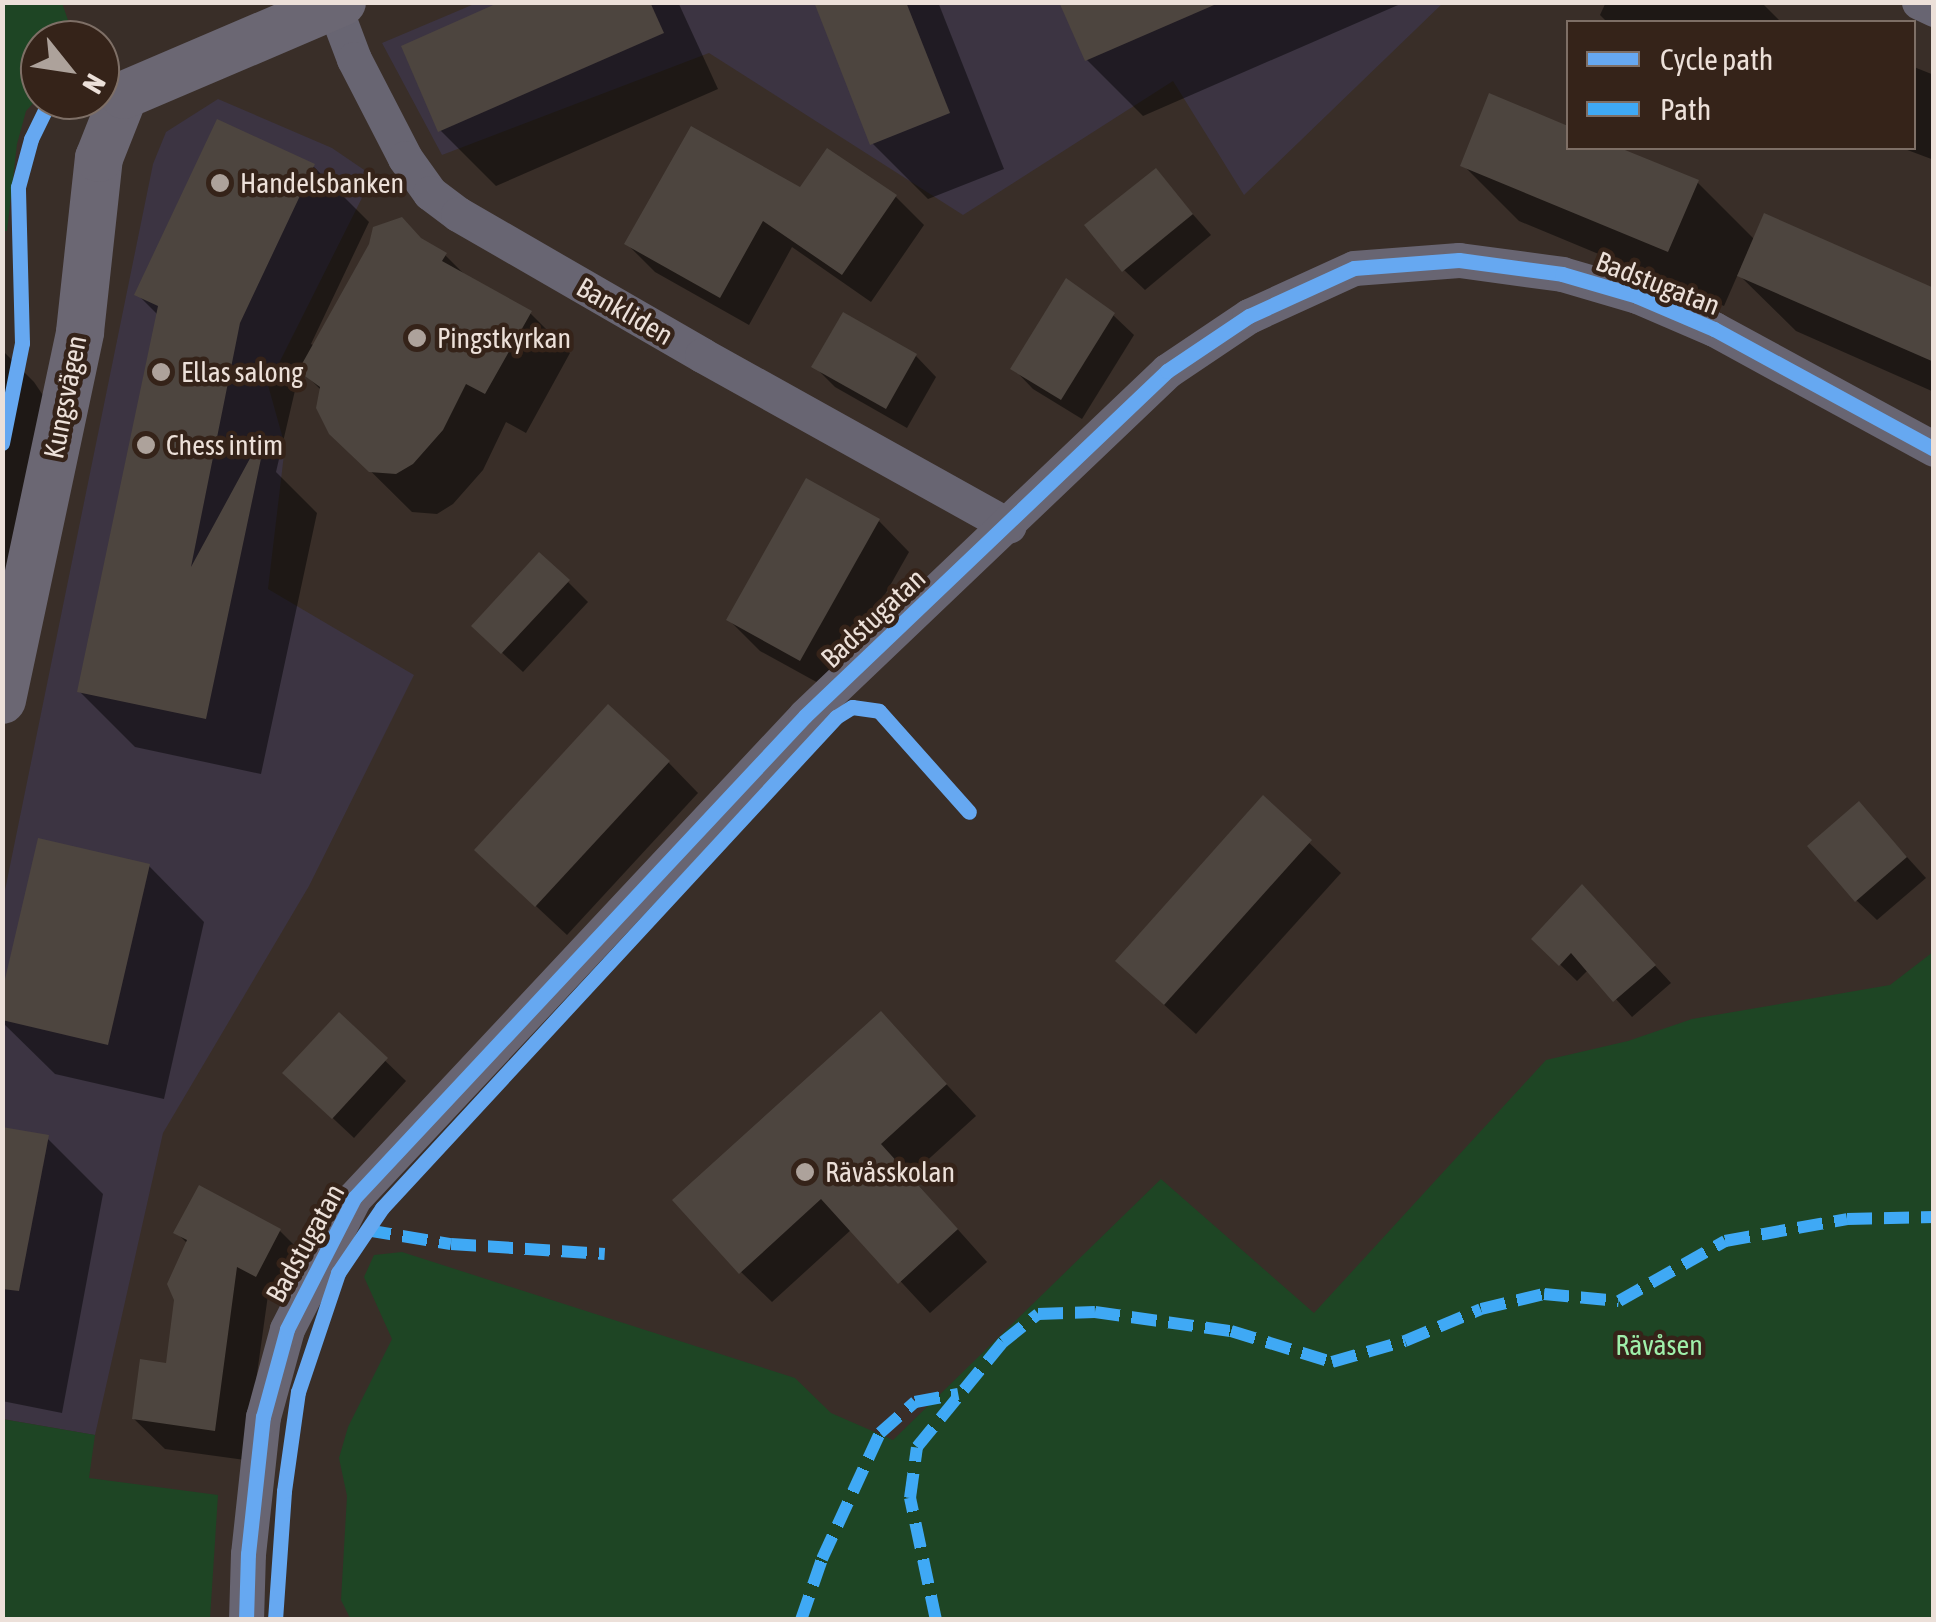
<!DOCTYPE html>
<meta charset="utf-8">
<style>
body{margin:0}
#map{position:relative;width:1936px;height:1622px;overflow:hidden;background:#392e28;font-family:"Asap Condensed",sans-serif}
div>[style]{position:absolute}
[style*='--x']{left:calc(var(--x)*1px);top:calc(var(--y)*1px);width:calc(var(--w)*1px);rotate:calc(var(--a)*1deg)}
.commercial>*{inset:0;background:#3c3442}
.green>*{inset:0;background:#1e4524}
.shadow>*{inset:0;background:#0007}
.building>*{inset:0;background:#4d453f}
.street>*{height:35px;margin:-17.5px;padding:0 17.5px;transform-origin:17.5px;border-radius:17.5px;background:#686572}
.secondary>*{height:48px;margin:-24px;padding:0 24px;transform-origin:24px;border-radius:24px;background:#6b6773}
.quiet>*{height:12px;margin-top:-6px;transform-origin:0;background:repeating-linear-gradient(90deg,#3fa9f5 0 25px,transparent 0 37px)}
.cycleway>*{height:15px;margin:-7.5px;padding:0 7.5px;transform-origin:7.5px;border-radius:7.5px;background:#66a8f1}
.dots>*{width:28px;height:28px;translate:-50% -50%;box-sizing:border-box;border:5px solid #352319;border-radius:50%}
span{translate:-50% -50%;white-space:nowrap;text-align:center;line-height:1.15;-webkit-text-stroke:9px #352319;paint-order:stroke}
.poi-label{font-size:28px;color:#ece0d9}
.left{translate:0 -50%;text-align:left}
.street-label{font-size:28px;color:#ece0d9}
.park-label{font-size:28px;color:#9fefaa}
.frame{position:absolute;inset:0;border:5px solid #ece0d9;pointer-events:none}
.legend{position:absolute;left:1566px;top:20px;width:350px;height:130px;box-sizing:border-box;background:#352319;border:2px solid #7e6f66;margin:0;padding:12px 18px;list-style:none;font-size:30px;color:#ece0d9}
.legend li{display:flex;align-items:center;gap:20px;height:50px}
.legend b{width:50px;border:2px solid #7e6f66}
.north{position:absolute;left:20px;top:20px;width:100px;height:100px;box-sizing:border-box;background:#352319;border:2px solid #7e6f66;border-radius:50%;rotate:120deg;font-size:28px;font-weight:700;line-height:40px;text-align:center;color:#ece0d9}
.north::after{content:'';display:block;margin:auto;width:35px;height:45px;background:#ada29b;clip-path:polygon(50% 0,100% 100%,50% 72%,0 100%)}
</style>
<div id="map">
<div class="commercial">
<div style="clip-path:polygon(479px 2px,1443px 3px,1244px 195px,1173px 81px,963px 215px,709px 53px,442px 155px,382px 43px)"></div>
<div style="clip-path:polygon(218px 99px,332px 148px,373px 176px,268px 385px,285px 446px,268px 589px,414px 675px,309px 886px,163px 1133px,95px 1435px,3px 1419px,3px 900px,153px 164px,166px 132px)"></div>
</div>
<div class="green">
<div style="clip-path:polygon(2px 3px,62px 3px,75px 40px,40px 40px,40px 96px,26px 111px,17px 144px,7px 231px,2px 231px)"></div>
<div style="clip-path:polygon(1933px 952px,1933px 1619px,351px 1620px,341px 1600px,347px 1496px,339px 1458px,348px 1427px,392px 1339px,364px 1277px,374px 1255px,402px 1252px,795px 1378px,831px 1413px,893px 1440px,1161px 1179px,1314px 1313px,1546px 1060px,1628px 1041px,1692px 1019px,1890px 985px)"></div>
<div style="clip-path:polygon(2px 1419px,95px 1435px,89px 1478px,218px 1495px,210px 1619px,3px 1619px)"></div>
</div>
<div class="shadow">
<div style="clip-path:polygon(506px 2px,678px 2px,718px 89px,496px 186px,440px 130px)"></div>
<div style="clip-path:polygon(817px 2px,938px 2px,1004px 169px,928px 199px,872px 143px)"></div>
<div style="clip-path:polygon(1062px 2px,1405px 2px,1143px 116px,1087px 60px)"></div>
<div style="clip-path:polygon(1606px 2px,1761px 2px,1781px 22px,1607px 22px,1600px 15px)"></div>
<div style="clip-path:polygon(1914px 67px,1934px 75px,1934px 160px,1902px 148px,1914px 148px)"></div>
<div style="clip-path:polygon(1491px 97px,1568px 129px,1568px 148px,1613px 148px,1697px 182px,1755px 240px,1934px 291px,1934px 392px,1796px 331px,1738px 274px,1724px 306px,1519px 221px,1463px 165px)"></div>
<div style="clip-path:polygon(828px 151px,896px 197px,924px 225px,871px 302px,792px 247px,749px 325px,655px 272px,627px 244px,801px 191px)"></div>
<div style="clip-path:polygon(313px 166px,369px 222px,311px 344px,315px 346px,426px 244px,445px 255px,470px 280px,530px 313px,570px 353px,526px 433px,506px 422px,483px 470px,453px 504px,437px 514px,412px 512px,331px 432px,322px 391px,300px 369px,276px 472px,317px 513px,261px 774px,135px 747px,79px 691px,159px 316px,137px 294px)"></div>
<div style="clip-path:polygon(1155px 171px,1211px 235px,1145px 290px,1124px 270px)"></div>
<div style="clip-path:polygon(1113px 315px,1134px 335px,1082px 419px,1033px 389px,1013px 368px)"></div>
<div style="clip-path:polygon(2px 350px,34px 382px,55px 413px,2px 597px)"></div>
<div style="clip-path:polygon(916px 356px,936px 377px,907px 428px,835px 387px,814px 366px)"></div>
<div style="clip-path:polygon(879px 521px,909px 552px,831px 690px,760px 651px,729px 620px)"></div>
<div style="clip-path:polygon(568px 582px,588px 602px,523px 672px,495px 646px)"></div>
<div style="clip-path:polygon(668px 762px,698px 793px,567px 935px,508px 880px)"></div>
<div style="clip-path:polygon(1263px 799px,1341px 873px,1196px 1034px,1149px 991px)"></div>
<div style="clip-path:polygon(1859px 804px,1926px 878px,1877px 920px,1856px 900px)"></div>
<div style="clip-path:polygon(149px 866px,204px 922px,164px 1099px,55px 1074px,2px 1022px,2px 1003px)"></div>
<div style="clip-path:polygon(1599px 905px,1671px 983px,1632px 1017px,1589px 969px,1577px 981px,1534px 939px)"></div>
<div style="clip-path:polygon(881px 1014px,976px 1116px,910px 1176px,987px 1262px,930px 1313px,852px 1229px,772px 1302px,741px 1272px)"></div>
<div style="clip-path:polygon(339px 1016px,406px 1081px,354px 1138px,306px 1093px)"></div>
<div style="clip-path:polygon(2px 1129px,47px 1138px,103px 1194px,62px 1413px,2px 1401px)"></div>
<div style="clip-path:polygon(280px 1231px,311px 1262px,287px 1306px,268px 1295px,245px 1460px,165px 1449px,134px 1419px,168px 1366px,188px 1244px,176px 1232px)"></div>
</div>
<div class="building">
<div style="clip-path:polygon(500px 2px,650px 2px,664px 33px,438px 132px,401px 46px)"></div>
<div style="clip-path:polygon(814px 2px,906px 2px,950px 113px,870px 145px)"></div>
<div style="clip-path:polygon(1059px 2px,1221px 2px,1085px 61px)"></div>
<div style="clip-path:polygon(1489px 93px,1568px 126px,1568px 148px,1620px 148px,1699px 180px,1668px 252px,1460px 166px)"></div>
<div style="clip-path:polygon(217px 119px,315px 164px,240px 323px,191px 567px,254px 451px,262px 454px,206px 719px,77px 692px,158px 306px,134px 295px)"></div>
<div style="clip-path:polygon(691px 126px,800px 187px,827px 148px,897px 195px,842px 275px,763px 221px,720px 298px,624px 244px)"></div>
<div style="clip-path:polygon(1156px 168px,1193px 214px,1122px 272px,1084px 225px)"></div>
<div style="clip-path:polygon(1764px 213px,1934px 288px,1934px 362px,1737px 276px)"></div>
<div style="clip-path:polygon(402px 217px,421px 238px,447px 253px,442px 261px,532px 311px,485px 394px,466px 384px,443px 430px,413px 464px,396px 474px,369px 472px,329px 434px,316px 408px,320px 387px,298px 371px,369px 244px,373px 227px)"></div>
<div style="clip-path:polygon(1066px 278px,1115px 313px,1061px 400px,1010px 369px)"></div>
<div style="clip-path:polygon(843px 312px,917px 354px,886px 409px,811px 367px)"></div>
<div style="clip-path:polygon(806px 478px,880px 519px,800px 661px,726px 620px)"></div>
<div style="clip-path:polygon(539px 552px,570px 580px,501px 654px,471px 626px)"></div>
<div style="clip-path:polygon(608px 704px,670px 761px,535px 907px,474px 850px)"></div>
<div style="clip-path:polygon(1263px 795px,1312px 840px,1164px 1005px,1115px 961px)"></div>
<div style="clip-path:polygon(1859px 801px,1907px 857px,1855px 902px,1807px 846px)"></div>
<div style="clip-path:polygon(38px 838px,150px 864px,108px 1045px,2px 1020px,2px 992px)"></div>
<div style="clip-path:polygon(1582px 884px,1656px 965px,1613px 1002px,1571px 953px,1559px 966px,1531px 939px)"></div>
<div style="clip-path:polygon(881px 1011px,947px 1084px,881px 1144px,958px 1229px,898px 1284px,821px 1199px,739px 1274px,672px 1200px)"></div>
<div style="clip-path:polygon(339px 1012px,388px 1058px,332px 1119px,282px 1073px)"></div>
<div style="clip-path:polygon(2px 1127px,49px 1135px,19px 1291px,2px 1289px)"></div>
<div style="clip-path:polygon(199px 1185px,281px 1229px,256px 1277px,237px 1267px,215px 1431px,132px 1419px,140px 1359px,166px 1363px,174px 1300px,167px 1284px,187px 1240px,173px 1233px)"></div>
</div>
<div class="street">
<div style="--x:1919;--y:2;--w:17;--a:25"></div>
<div style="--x:334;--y:6;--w:57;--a:69.3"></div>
<div style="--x:354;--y:59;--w:111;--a:62.7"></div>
<div style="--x:405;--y:158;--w:43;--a:54.5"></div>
<div style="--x:430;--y:193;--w:35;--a:37"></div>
<div style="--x:458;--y:214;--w:282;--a:30"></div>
<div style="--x:702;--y:355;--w:351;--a:29.1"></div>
<div style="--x:246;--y:1620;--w:66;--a:-88.3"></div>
<div style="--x:248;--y:1554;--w:138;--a:-83.8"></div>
<div style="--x:263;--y:1417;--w:91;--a:-74.7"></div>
<div style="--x:287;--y:1329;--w:147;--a:-62.9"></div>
<div style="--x:354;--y:1198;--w:660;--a:-46.9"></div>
<div style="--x:805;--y:716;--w:500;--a:-43.62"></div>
<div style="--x:1167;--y:371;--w:99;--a:-33.9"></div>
<div style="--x:1249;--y:316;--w:115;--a:-24.6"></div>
<div style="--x:1354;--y:268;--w:105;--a:-4.4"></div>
<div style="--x:1459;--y:260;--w:104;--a:7.7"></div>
<div style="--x:1562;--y:274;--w:78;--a:16.3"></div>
<div style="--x:1637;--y:296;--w:84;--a:23.2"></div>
<div style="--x:1714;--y:329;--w:251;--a:28.6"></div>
</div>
<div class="secondary">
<div style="--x:2;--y:700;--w:376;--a:-78"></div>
<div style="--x:80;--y:332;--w:175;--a:-83.8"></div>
<div style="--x:99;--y:158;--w:68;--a:-68.4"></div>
<div style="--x:124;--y:95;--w:237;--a:-23.1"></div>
</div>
<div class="quiet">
<div style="--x:366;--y:1230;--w:86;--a:9.4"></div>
<div style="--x:451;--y:1244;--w:154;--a:3.7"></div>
<div style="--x:801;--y:1620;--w:65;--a:-71"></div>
<div style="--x:822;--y:1559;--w:139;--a:-65.3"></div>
<div style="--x:880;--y:1433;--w:47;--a:-41.5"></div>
<div style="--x:915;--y:1402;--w:44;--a:-10.5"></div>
<div style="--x:936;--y:1620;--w:125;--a:-102"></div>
<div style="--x:910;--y:1498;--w:51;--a:-82.2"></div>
<div style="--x:917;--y:1447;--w:136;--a:-50.7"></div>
<div style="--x:1003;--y:1342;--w:45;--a:-38.7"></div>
<div style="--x:1038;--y:1314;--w:57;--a:-2"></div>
<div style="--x:1095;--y:1312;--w:137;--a:8"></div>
<div style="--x:1231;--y:1331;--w:106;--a:17.1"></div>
<div style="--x:1332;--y:1362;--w:76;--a:-16"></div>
<div style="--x:1405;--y:1341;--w:82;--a:-22.8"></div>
<div style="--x:1481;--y:1309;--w:65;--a:-13.4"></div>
<div style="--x:1544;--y:1294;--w:75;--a:5.3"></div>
<div style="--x:1619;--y:1301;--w:122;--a:-29.5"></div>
<div style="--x:1725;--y:1241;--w:124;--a:-10.2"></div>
<div style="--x:1847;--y:1219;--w:87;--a:-1.3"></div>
</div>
<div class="cycleway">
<div style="--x:2;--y:443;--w:102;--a:-78.7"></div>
<div style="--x:22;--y:343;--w:156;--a:-91.5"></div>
<div style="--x:18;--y:187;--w:50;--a:-74.8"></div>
<div style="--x:31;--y:139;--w:43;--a:-64"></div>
<div style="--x:246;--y:1620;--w:66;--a:-88.3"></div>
<div style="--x:248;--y:1554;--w:138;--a:-83.8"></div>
<div style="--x:263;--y:1417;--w:91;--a:-74.7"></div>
<div style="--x:287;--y:1329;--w:147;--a:-62.9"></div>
<div style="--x:354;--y:1198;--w:660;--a:-46.9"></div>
<div style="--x:805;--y:716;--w:500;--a:-43.62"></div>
<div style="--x:1167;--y:371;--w:99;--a:-33.9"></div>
<div style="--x:1249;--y:316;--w:115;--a:-24.6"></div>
<div style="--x:1354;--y:268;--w:105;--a:-4.4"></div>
<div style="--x:1459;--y:260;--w:104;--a:7.7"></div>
<div style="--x:1562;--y:274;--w:78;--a:16.3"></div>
<div style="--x:1637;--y:296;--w:84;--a:23.2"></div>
<div style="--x:1714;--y:329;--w:251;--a:28.6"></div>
<div style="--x:275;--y:1620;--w:129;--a:-86"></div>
<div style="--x:284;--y:1491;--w:100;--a:-82"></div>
<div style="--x:298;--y:1392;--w:126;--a:-71.4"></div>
<div style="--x:338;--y:1273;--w:78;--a:-55.9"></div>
<div style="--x:382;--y:1208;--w:669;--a:-47.24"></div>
<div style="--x:836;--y:717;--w:19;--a:-32"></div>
<div style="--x:852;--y:707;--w:27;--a:8"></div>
<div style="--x:879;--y:711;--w:135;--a:48.3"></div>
</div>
<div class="dots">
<div style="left:220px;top:183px;background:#ada29b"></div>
<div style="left:417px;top:338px;background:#ada29b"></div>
<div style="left:161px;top:372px;background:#ada29b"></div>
<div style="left:146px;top:445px;background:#ada29b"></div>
<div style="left:805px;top:1172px;background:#ada29b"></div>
</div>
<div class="poi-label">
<span class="left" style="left:240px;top:183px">Handelsbanken</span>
<span class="left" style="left:437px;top:338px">Pingstkyrkan</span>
<span class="left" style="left:181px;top:372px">Ellas salong</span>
<span class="left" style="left:166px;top:445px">Chess intim</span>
<span class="left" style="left:825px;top:1172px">Rävåsskolan</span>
</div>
<div class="street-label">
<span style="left:1658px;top:283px;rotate:21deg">Badstugatan</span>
<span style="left:625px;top:311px;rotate:30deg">Bankliden</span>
<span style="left:65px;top:397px;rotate:-79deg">Kungsvägen</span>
<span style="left:873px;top:618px;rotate:-43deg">Badstugatan</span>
<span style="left:305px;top:1243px;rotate:-61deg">Badstugatan</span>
</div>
<div class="park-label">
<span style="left:1659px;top:1345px">Rävåsen</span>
</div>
<div class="frame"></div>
<ul class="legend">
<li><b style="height:12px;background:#66a8f1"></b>Cycle path</li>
<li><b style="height:12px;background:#3fa9f5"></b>Path</li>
</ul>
<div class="north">N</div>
</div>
